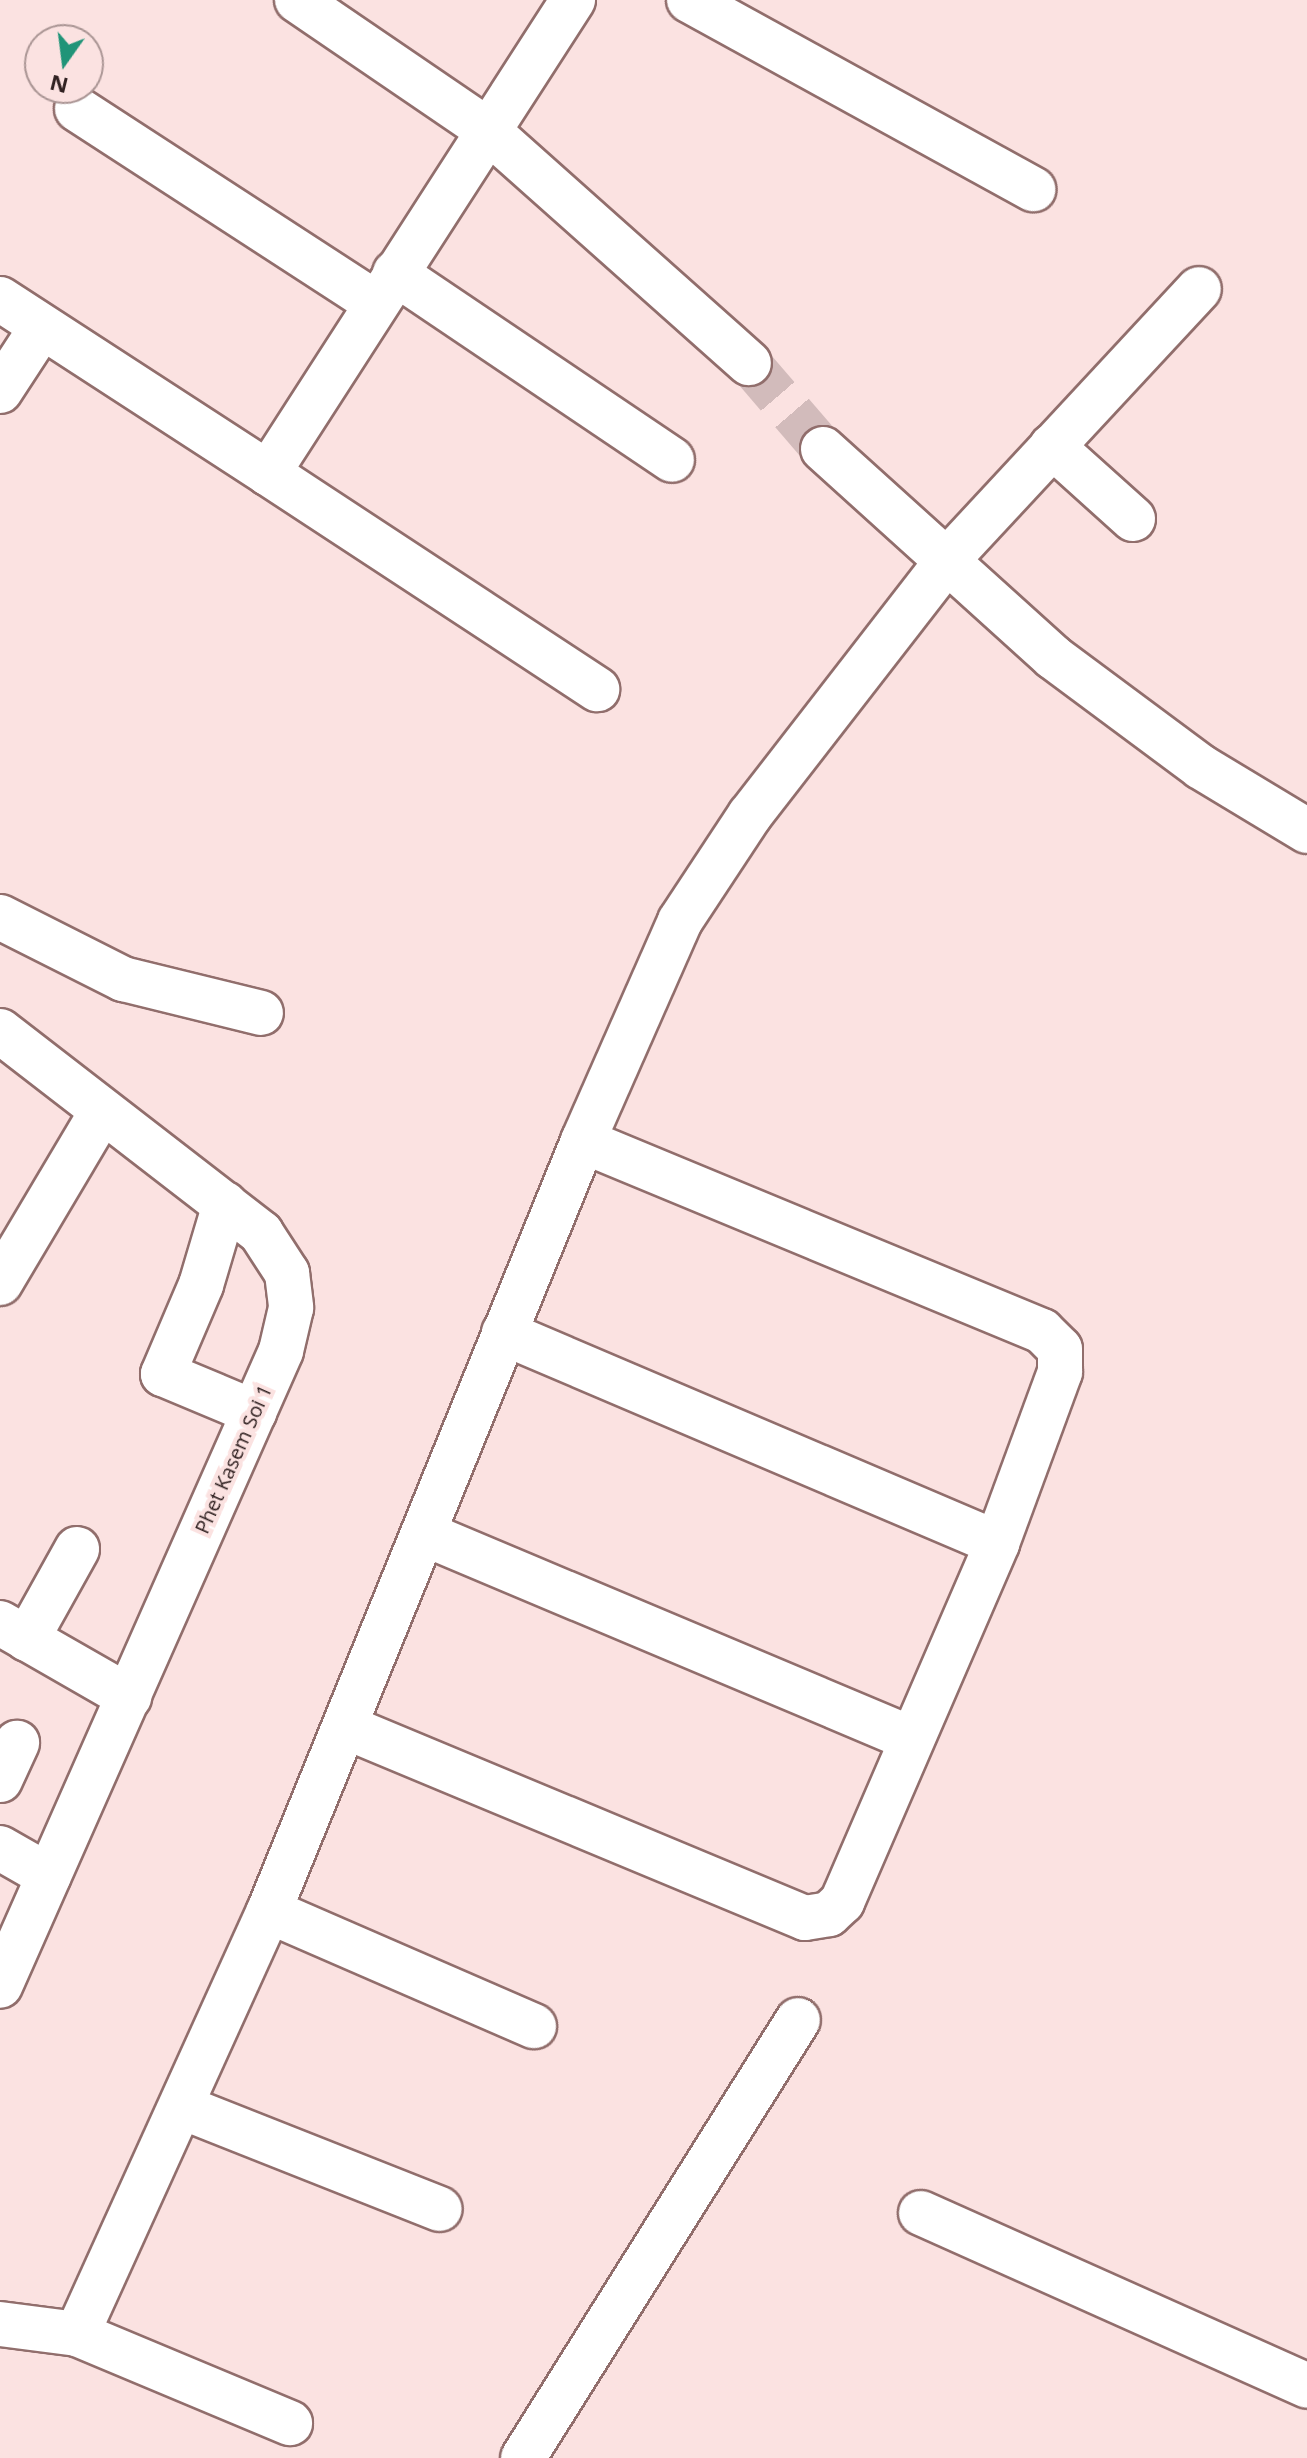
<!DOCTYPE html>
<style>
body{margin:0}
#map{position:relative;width:1307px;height:2458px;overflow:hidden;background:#fbe2e1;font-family:"Open Sans",sans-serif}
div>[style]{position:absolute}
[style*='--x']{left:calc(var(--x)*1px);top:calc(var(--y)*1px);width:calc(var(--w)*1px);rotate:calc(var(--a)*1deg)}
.minor-tunnel>*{height:44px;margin-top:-22px;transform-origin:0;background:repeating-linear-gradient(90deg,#d2bbbb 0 44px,transparent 0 66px)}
.roads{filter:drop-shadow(2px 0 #916e6c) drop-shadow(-2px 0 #916e6c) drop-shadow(0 2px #916e6c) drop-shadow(0 -2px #916e6c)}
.minor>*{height:44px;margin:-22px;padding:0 22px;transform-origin:22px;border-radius:22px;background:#fff}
span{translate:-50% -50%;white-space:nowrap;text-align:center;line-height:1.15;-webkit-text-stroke:8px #fbe2e1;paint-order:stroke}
.street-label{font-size:20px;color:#302121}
.north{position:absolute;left:24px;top:24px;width:80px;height:80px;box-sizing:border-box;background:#fbe2e1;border:2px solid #aa9594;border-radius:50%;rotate:194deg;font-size:22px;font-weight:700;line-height:32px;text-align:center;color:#302121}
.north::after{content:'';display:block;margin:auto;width:28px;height:36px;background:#209478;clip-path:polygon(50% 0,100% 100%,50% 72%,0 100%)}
</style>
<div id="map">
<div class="minor-tunnel">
<div style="--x:749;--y:363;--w:113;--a:49.3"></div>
</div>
<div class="roads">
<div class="minor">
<div style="--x:297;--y:0;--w:229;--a:34.3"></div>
<div style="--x:486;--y:129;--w:352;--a:41.7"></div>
<div style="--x:573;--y:0;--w:563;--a:122.81"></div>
<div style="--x:268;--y:473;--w:394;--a:33.3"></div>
<div style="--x:689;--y:0;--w:393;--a:28.8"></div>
<div style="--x:77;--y:109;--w:356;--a:33"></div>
<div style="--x:395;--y:273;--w:334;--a:34"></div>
<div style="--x:0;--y:299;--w:320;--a:33"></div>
<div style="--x:0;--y:391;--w:75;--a:-56.9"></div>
<div style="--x:1052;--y:446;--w:109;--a:42"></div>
<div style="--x:823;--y:449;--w:310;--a:42.1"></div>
<div style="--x:1053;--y:657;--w:184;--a:36.6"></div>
<div style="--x:1201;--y:767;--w:124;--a:31.1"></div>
<div style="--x:0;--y:917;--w:138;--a:26.8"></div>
<div style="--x:123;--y:979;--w:142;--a:13.8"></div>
<div style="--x:0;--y:1031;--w:330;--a:37.7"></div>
<div style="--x:261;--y:1233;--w:48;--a:57"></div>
<div style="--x:287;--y:1273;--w:35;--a:83"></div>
<div style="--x:291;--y:1308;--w:44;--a:103.1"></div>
<div style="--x:281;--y:1351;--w:694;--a:113.87"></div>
<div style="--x:583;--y:1141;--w:497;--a:22.5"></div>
<div style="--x:1042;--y:1331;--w:25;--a:45"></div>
<div style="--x:1060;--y:1349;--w:23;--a:90"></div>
<div style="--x:1060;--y:1372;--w:182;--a:110.2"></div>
<div style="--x:225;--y:1204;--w:84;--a:106.5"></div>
<div style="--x:201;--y:1285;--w:97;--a:113.1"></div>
<div style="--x:163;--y:1374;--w:99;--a:22.7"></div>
<div style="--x:0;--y:1283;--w:200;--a:-59.3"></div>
<div style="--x:425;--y:1534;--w:528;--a:22.83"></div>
<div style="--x:0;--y:1623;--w:149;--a:29.8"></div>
<div style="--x:27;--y:1639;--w:103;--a:-60.9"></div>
<div style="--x:346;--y:1727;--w:497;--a:22.6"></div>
<div style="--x:805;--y:1918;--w:24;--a:-9"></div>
<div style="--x:829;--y:1914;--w:18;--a:-43"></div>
<div style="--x:842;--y:1902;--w:391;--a:-66.6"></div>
<div style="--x:997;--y:1543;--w:536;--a:-156.93"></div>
<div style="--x:0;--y:1780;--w:41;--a:-65.3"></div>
<div style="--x:0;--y:1848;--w:56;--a:29.7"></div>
<div style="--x:269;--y:1911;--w:289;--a:23.5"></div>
<div style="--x:182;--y:2107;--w:277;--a:21.6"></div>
<div style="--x:921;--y:2213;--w:423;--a:24.1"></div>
<div style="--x:0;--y:2324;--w:78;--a:7.4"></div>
<div style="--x:77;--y:2334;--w:231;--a:22.7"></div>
<div style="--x:77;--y:2334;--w:465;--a:-65.6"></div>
<div style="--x:269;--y:1911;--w:832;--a:-67.81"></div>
<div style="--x:583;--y:1141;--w:240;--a:-66.2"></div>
<div style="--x:680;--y:921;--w:127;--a:-56.6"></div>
<div style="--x:750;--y:815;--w:325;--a:-52.2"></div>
<div style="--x:949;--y:558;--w:367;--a:-47.1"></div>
<div style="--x:523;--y:2458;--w:517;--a:-57.88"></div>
</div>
</div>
<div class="street-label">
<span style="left:233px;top:1459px;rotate:-66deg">Phet Kasem Soi 1</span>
</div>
<div class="north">N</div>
</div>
